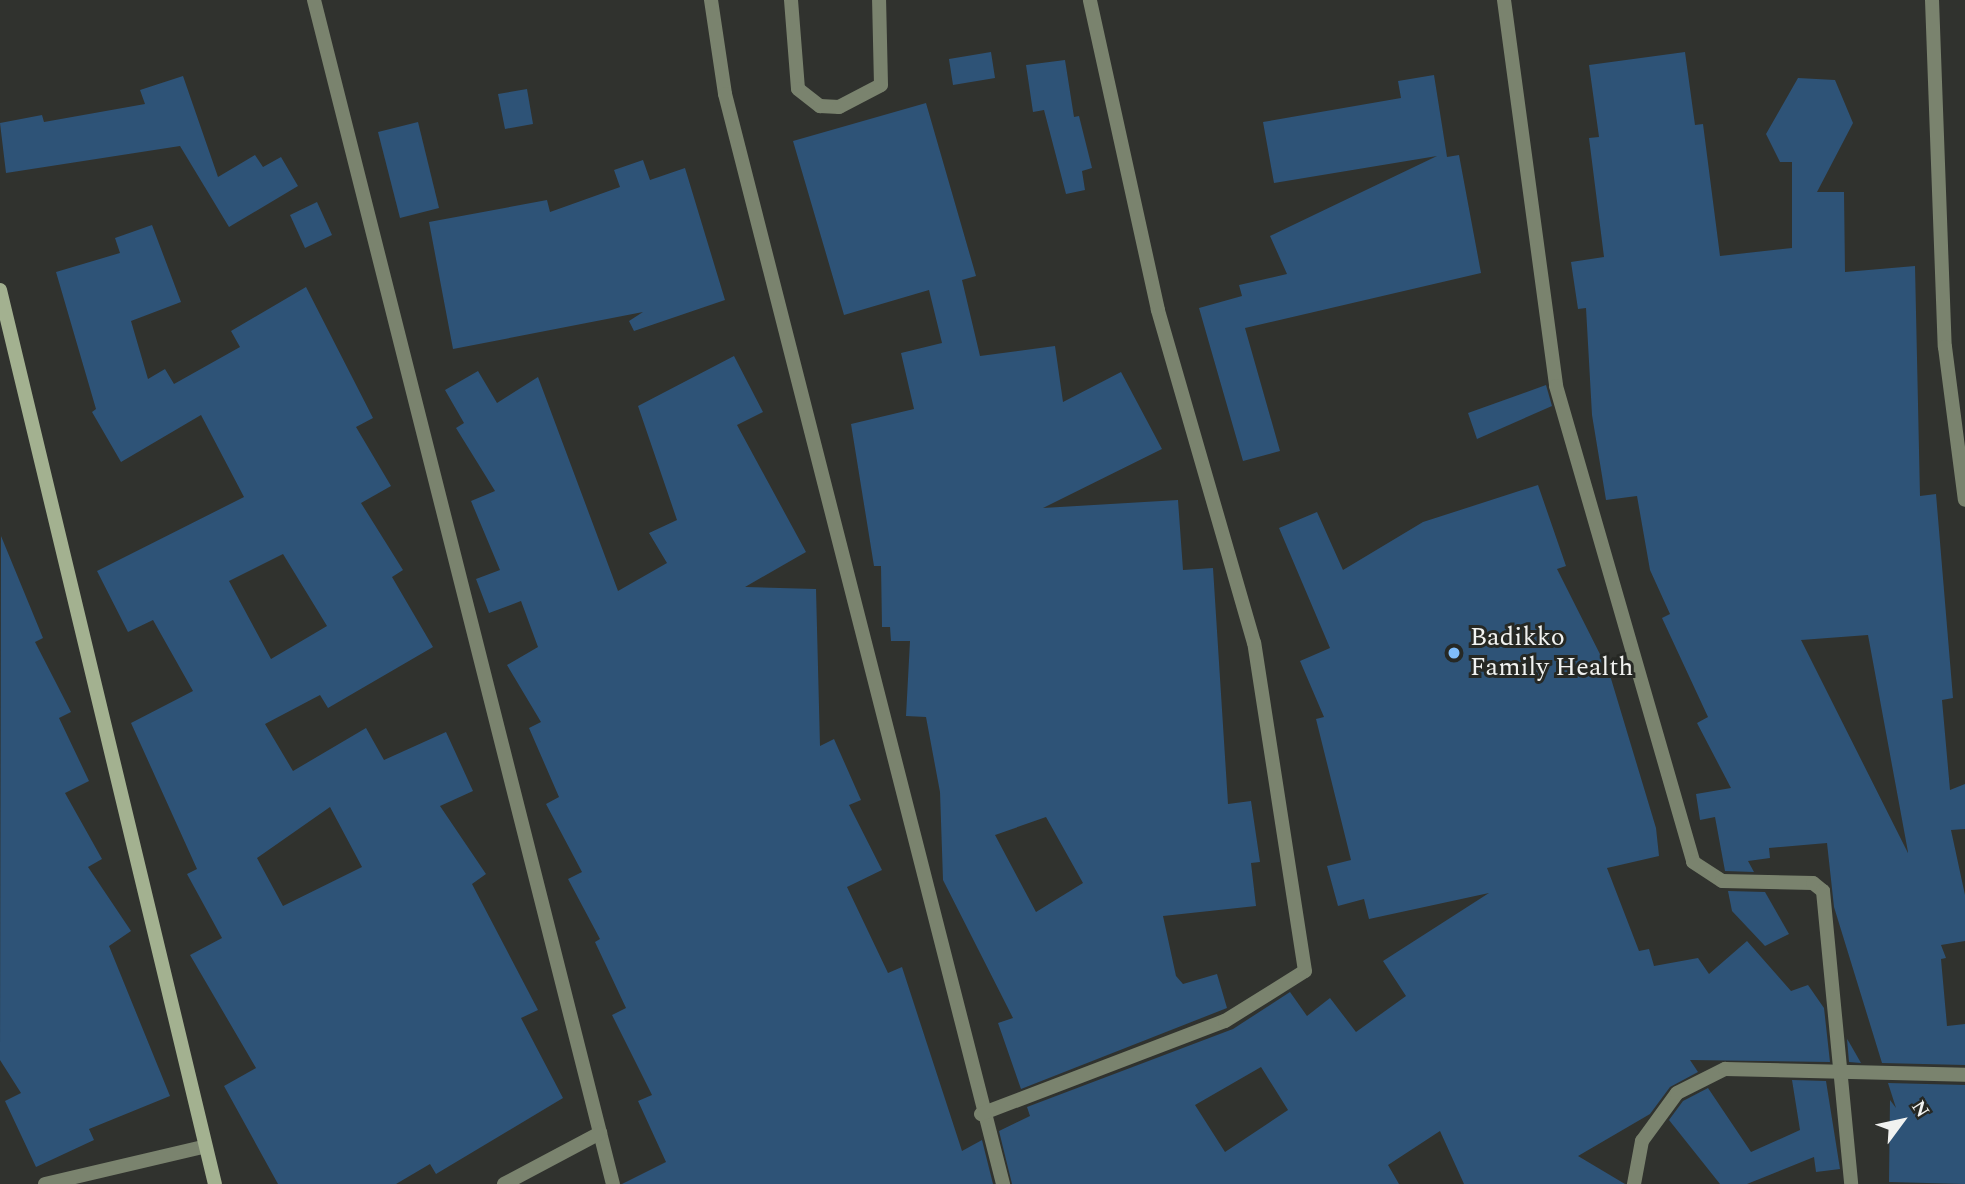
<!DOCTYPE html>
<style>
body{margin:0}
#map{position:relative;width:1965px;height:1184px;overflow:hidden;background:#30322e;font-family:Spectral,serif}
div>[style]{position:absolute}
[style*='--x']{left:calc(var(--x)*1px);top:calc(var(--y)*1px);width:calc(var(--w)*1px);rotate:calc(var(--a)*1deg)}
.building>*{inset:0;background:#2e5377}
.lane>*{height:14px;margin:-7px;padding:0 7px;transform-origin:7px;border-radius:7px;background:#7a836e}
.street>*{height:14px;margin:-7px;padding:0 7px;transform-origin:7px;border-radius:7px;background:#7a836e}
.secondary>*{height:14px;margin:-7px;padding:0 7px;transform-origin:7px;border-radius:7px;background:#a3b190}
.dots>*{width:19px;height:19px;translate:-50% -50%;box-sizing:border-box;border:4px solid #262824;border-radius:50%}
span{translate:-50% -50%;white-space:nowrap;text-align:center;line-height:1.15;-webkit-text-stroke:6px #262824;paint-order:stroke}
.poi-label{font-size:26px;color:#f1f2f0}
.left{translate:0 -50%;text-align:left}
.north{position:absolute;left:1867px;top:1086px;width:70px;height:70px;-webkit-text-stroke:5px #262824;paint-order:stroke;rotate:57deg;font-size:19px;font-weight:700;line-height:28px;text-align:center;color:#f1f2f0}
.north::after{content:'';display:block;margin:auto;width:24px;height:32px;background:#f1f2f0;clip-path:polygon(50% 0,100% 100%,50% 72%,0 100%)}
</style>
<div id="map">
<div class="building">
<div style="clip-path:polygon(991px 52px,995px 78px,953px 85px,949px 59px)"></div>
<div style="clip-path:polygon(evenodd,1685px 52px,1695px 125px,1703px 124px,1720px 256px,1792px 248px,1792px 162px,1780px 162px,1766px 134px,1798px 78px,1835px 80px,1853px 123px,1817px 192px,1844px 192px,1845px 272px,1915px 266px,1920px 496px,1936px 494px,1953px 698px,1942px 700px,1950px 790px,1965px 784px,1965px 829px,1951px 830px,1965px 895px,1965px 941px,1941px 945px,1946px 958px,1941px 959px,1947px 1026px,1965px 1024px,1965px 1065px,1882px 1063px,1834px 907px,1827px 843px,1769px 848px,1770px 858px,1748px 861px,1754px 872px,1725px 871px,1715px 817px,1700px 820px,1696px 794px,1731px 788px,1697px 723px,1708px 717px,1662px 618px,1670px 614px,1650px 570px,1637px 496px,1606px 500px,1592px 415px,1586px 308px,1578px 309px,1571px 262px,1604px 257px,1589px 138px,1599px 137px,1589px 65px,1685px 52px,1868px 635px,1908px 852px,1908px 853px,1801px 640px,1868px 635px)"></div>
<div style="clip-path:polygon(1065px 60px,1074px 117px,1079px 116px,1092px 168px,1082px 171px,1085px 190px,1066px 194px,1044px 110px,1033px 112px,1026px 65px)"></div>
<div style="clip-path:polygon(1434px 75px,1447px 157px,1459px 155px,1481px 273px,1245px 328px,1280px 451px,1243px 461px,1199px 308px,1242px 296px,1239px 285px,1287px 274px,1270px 236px,1437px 156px,1274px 183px,1263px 122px,1401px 98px,1398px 81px)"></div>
<div style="clip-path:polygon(183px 76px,218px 177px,255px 155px,263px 167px,281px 157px,298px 186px,229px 227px,180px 146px,6px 173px,0 123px,42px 115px,44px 122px,145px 104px,140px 90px)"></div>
<div style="clip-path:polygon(527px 89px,533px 124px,505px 129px,498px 94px)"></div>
<div style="clip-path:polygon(evenodd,926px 103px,976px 276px,962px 280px,980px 356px,1055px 346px,1063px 402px,1121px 372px,1162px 449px,1043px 508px,1178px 500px,1183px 570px,1213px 568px,1228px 804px,1251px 801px,1260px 862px,1251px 863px,1256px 906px,1163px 916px,1176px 976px,1183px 984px,1217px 974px,1227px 1008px,1021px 1089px,998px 1023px,1013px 1018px,943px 880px,940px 792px,926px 717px,906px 716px,910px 641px,891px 641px,890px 627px,882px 627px,881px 566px,874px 566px,851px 424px,914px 409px,901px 353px,942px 343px,929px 290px,844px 315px,793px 141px,926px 103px,1046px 817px,1083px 883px,1036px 912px,995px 835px,1046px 817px)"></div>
<div style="clip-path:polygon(418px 122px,439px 208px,400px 218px,378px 132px)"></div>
<div style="clip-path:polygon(643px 160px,650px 180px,685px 168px,725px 300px,634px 331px,629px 321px,643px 312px,453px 349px,429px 222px,547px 200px,550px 212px,620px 187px,614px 170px)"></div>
<div style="clip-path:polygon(317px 202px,332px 235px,305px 248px,290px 215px)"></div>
<div style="clip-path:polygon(evenodd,152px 225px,181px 302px,131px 321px,148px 379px,165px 369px,174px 384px,240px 347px,231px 331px,306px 287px,373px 418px,356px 427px,391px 486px,361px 503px,403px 570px,392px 577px,433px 647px,328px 708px,320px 695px,265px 724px,293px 771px,366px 728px,384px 760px,446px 732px,473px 791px,440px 806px,486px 874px,472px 884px,538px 1010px,521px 1018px,563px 1098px,436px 1174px,430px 1164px,396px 1184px,278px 1184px,224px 1086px,256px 1068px,190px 955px,222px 938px,187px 874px,197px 869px,131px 723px,193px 691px,153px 620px,128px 632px,97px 571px,244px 497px,201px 415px,121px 462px,92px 412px,96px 409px,56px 272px,120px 253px,115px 238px,152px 225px,283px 554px,327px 626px,271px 659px,229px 581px,283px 554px,152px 225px,330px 807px,362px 867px,283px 906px,257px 858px,330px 807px)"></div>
<div style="clip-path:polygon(734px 356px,763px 412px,737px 425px,806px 552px,745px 587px,816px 589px,820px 746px,834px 739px,861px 800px,849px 805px,882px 870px,847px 887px,888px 973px,902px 967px,962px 1151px,982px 1140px,993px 1184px,622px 1184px,666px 1162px,638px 1101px,652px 1095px,612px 1015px,626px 1008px,595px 942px,600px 939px,568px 879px,582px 872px,546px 804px,559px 797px,529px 728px,541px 722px,507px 665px,538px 647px,521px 601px,489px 613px,476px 579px,500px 570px,471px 501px,495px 491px,456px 428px,464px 423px,445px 390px,478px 371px,497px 403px,538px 377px,618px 591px,667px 563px,649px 533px,677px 520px,638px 406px)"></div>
<div style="clip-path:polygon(1546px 385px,1552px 406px,1477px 439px,1468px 413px)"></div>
<div style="clip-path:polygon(evenodd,1538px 485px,1566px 566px,1557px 569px,1609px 672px,1656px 828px,1659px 856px,1607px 868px,1639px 951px,1649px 949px,1654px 966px,1698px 958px,1709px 974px,1747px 941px,1791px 991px,1808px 985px,1824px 1008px,1830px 1062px,1690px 1060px,1698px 1072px,1670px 1087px,1650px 1114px,1578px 1156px,1625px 1184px,1464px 1184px,1440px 1131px,1388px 1165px,1399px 1184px,1012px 1184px,999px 1131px,1030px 1116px,1027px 1107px,1233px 1029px,1290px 992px,1307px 1016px,1330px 998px,1356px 1032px,1406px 996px,1383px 961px,1489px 893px,1369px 919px,1364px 899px,1338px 906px,1327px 866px,1351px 860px,1316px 719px,1324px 717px,1300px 661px,1330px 648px,1279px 528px,1317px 512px,1343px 570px,1423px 522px,1538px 485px,1261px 1067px,1288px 1110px,1225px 1152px,1195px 1105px,1261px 1067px)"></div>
<div style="clip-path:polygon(1px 536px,43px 638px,35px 642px,71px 712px,59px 718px,89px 781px,65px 793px,102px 859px,88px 867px,131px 931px,109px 946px,170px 1096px,89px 1129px,94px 1140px,36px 1167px,5px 1101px,21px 1093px,0 1060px)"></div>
<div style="clip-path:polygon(1728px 891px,1765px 892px,1789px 934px,1765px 946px,1732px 911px)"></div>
<div style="clip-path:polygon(1847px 1039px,1849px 1042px,1861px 1063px,1849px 1062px)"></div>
<div style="clip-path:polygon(1792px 1080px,1826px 1081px,1840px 1169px,1816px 1172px,1814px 1157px,1747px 1184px,1720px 1184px,1669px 1120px,1683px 1101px,1708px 1088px,1751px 1152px,1800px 1130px)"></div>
<div style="clip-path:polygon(1888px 1083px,1965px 1085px,1965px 1184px,1889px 1182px,1890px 1100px,1896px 1108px)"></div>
</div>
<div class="lane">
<div style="--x:791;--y:0;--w:89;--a:85.5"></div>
<div style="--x:798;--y:89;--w:28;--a:38"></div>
<div style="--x:820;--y:106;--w:19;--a:3"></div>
<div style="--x:839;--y:107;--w:47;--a:-27.6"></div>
<div style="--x:881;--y:85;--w:85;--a:-91.3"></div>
</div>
<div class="street">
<div style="--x:314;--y:0;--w:1221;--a:75.83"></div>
<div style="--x:711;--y:0;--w:95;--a:81.5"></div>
<div style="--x:725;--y:94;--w:1125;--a:75.69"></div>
<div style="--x:1504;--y:0;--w:389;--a:82.3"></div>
<div style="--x:1556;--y:386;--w:495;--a:73.9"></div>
<div style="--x:1693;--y:862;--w:35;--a:33"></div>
<div style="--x:1722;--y:881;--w:91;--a:1.3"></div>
<div style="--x:1813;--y:883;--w:13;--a:39"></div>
<div style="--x:1823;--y:891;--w:294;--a:84.5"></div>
<div style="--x:1932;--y:0;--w:347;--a:87.9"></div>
<div style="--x:1945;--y:347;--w:154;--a:82.6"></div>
<div style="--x:981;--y:1114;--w:261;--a:-20.9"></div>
<div style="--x:1225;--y:1021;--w:94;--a:-32"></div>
<div style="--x:1305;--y:971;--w:332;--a:-98.8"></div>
<div style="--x:1254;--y:643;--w:347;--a:-106.1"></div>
<div style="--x:1158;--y:310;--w:317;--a:-102.4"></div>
<div style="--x:45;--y:1184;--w:162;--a:-13.2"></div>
<div style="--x:504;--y:1184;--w:109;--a:-28"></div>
<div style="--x:1634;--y:1184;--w:44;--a:-79.5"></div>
<div style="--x:1642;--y:1141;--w:59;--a:-53.9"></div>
<div style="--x:1677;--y:1093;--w:54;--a:-26.6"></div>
<div style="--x:1725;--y:1069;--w:240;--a:1.4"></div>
</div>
<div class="secondary">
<div style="--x:0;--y:290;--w:919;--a:76.48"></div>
</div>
<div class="dots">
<div style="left:1454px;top:653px;background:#80bdfa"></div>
</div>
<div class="poi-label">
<span class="left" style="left:1470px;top:653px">Badikko<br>Family Health</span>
</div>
<div class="north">N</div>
</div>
